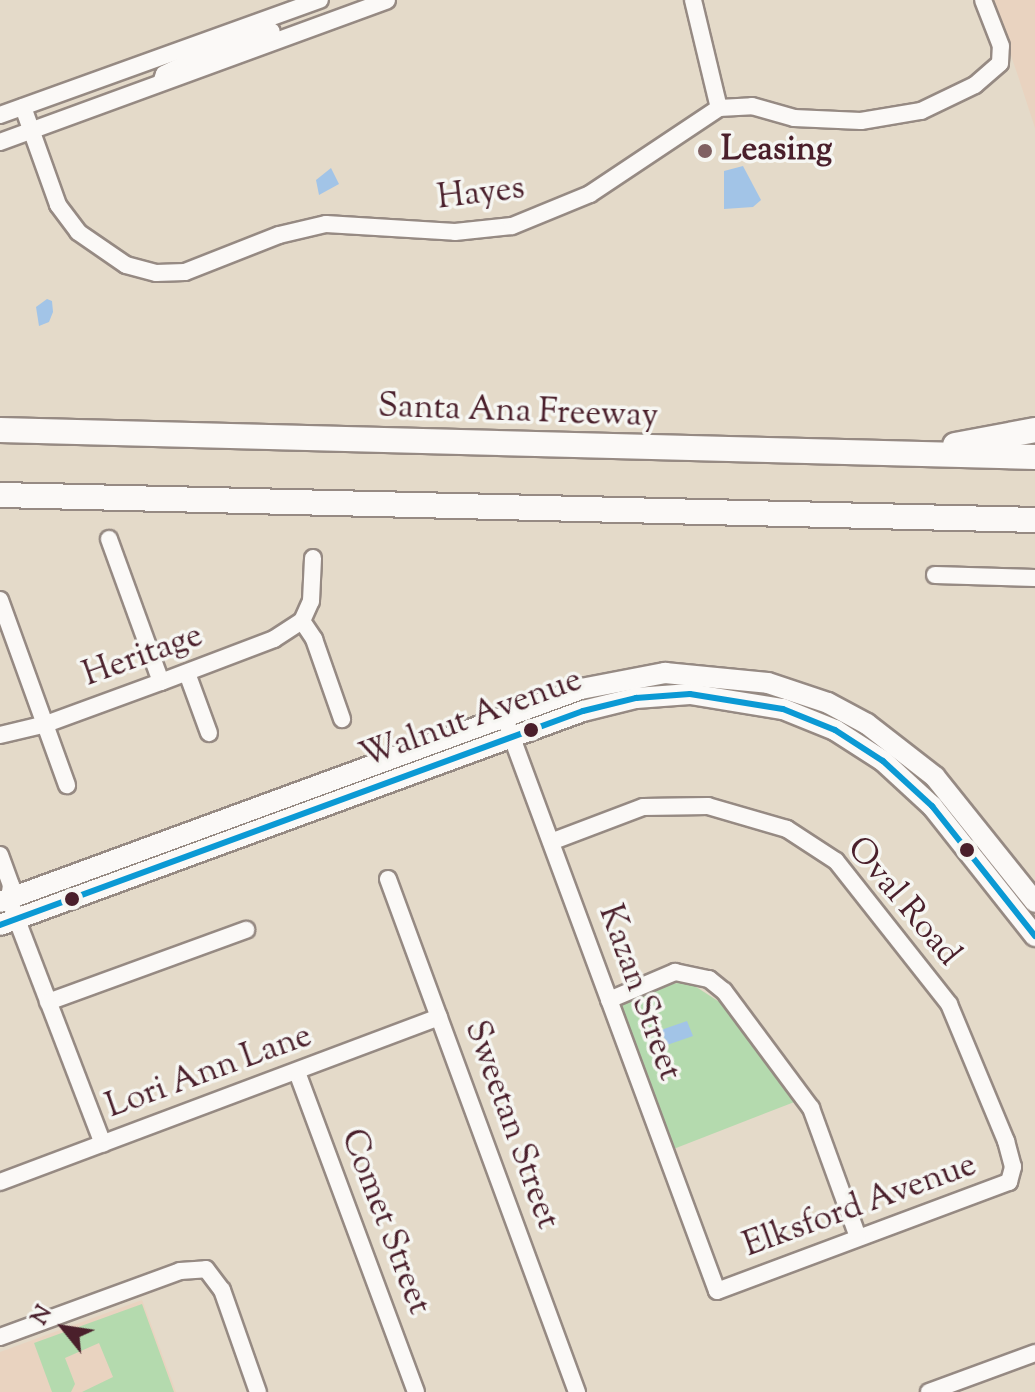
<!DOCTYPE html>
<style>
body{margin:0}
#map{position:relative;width:1035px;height:1392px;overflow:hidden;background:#e4dac9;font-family:"Sorts Mill Goudy",serif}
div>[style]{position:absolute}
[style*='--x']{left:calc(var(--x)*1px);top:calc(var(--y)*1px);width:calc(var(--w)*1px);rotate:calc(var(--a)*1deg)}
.built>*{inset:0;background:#e9d3c0}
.green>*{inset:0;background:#b4daae}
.water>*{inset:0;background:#a2c4e7}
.roads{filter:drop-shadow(2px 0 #968a83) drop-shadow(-2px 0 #968a83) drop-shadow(0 2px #968a83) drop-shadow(0 -2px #968a83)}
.minor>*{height:16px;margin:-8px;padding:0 8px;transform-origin:8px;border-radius:8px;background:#fbf9f7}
.major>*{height:20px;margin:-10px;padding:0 10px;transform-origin:10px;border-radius:10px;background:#fbf9f7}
.highway>*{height:24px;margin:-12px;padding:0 12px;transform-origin:12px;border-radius:12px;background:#fbf9f7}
.bus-1>*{height:6px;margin:-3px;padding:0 3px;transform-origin:3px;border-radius:3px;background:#0b99d4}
.dots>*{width:22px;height:22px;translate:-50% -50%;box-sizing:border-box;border:4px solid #f6f6f2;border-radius:50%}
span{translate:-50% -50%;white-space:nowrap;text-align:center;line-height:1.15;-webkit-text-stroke:7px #f6f6f2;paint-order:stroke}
.poi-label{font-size:34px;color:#4a1f2b;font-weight:700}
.left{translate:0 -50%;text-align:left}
.street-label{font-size:34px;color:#4a1f2b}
.north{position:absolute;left:24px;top:1288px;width:80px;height:80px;-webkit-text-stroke:6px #f6f6f2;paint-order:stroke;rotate:300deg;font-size:22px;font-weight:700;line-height:32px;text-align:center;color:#4a1f2b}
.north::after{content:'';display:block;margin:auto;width:28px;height:36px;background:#4a1f2b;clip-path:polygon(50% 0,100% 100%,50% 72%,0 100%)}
</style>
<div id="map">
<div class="built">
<div style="clip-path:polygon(992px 0,1035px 0,1035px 128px,1019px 79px)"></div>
<div style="clip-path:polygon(142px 1300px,176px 1392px,0 1392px,0 1352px)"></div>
</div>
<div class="green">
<div style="clip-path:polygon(687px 981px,721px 1003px,797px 1101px,671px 1150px,620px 1003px,645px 990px)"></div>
<div style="clip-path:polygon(142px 1304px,174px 1392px,82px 1392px,113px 1377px,99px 1343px,65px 1358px,75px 1384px,71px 1392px,52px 1392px,34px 1343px)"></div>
</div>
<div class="water">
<div style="clip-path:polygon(743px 166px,761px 200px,753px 207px,724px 209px,724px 171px)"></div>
<div style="clip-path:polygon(331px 168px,339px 184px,319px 195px,316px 180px)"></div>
<div style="clip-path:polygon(47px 299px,52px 301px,53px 312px,49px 322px,39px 326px,36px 307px)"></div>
<div style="clip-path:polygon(687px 1021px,693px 1036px,667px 1045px,661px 1030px)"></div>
</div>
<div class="roads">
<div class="minor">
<div style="--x:693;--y:0;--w:111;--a:76.5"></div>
<div style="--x:162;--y:80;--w:6;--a:-72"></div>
<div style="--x:164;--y:74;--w:30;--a:-26"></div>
<div style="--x:191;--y:61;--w:86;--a:-20.3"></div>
<div style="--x:23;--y:107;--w:104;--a:70.3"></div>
<div style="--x:58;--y:205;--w:34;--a:53"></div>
<div style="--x:78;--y:232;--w:58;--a:34.5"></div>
<div style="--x:126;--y:265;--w:31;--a:15"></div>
<div style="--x:156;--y:273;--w:29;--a:-2"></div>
<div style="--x:185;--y:272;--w:101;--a:-21.5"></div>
<div style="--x:279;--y:235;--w:48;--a:-13.2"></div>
<div style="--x:326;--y:224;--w:129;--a:3.5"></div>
<div style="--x:455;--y:232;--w:57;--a:-6"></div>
<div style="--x:512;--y:226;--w:84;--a:-22.3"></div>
<div style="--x:590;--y:194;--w:155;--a:-33.7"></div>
<div style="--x:719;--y:108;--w:33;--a:-3"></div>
<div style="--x:752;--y:106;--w:44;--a:15.9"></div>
<div style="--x:794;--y:118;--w:67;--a:2.6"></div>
<div style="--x:861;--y:121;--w:61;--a:-9.5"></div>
<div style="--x:921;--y:111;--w:60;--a:-25.7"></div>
<div style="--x:975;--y:85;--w:33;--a:-41"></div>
<div style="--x:1000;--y:63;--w:17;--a:-87"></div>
<div style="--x:1001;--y:46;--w:49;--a:-111.4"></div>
<div style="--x:0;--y:115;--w:340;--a:-19.8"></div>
<div style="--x:0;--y:142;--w:412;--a:-20.1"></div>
<div style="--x:109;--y:539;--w:152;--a:70"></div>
<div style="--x:935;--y:575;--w:100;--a:1.7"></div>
<div style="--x:0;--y:600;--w:197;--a:70.1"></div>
<div style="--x:302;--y:621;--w:22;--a:56"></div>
<div style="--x:314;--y:639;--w:85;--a:70.7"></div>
<div style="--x:302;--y:621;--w:22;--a:-66"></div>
<div style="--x:311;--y:601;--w:43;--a:-87.3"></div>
<div style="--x:187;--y:673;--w:64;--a:69.9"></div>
<div style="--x:504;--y:716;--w:613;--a:69.67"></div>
<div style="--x:717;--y:1291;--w:312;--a:-20.5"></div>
<div style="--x:1009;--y:1182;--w:16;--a:-75"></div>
<div style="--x:1013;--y:1167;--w:27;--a:-105"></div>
<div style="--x:1006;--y:1141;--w:148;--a:-112.6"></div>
<div style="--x:949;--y:1004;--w:182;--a:-128.3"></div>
<div style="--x:836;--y:861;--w:59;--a:-146.9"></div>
<div style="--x:787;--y:829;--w:82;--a:-163.8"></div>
<div style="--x:708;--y:806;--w:65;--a:179.1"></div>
<div style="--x:643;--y:807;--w:98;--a:159.2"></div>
<div style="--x:0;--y:735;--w:47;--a:-13.4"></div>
<div style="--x:46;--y:724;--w:122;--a:-20.1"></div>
<div style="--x:161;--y:682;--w:121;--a:-20.8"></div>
<div style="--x:274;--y:639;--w:33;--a:-33"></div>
<div style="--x:0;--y:855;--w:32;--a:70"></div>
<div style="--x:11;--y:885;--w:14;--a:98"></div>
<div style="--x:9;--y:899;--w:262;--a:69"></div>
<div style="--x:388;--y:879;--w:547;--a:69.78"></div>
<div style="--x:609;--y:1000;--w:72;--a:-23"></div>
<div style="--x:675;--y:972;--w:35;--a:12"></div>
<div style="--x:709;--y:979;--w:19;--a:39"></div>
<div style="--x:724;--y:991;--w:146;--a:53.4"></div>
<div style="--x:811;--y:1108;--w:137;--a:70"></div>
<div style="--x:48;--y:1002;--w:211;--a:-20"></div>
<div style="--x:297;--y:1072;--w:341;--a:69.6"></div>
<div style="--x:0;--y:1182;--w:469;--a:-20.6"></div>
<div style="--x:0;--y:1337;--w:192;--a:-20.1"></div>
<div style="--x:180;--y:1271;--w:26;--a:-4"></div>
<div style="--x:206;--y:1269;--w:26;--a:53"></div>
<div style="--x:222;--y:1290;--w:108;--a:70.6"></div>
<div style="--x:929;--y:1392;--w:113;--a:-20.2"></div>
</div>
<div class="major">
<div style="--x:0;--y:902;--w:619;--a:-20.13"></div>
<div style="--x:581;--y:689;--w:86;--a:-10.8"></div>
<div style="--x:665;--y:673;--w:103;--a:5.5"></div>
<div style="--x:768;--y:683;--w:63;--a:18.4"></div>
<div style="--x:828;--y:703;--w:44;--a:28.3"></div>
<div style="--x:867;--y:724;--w:86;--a:37.9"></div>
<div style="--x:935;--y:777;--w:160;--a:51.3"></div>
<div style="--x:0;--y:925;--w:621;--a:-20.16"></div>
<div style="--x:583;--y:711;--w:55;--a:-13.8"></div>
<div style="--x:636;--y:698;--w:54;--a:-4.2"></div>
<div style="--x:690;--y:694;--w:94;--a:9.2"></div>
<div style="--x:783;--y:709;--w:56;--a:22"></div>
<div style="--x:835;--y:730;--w:57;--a:32.9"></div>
<div style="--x:883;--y:761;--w:67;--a:42.6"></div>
<div style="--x:932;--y:806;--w:166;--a:51.6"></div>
</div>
<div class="highway">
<div style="--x:0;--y:430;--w:1035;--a:1.49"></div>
<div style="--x:955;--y:445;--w:81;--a:-10.6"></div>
<div style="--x:0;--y:495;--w:1035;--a:1.38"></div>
</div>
</div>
<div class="bus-1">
<div style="--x:0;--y:925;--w:621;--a:-20.16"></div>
<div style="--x:583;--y:711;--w:55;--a:-13.8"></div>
<div style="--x:636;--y:698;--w:54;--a:-4.2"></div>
<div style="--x:690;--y:694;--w:94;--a:9.2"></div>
<div style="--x:783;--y:709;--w:56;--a:22"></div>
<div style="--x:835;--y:730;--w:57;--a:32.9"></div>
<div style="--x:883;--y:761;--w:67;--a:42.6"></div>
<div style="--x:932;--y:806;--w:166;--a:51.6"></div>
</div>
<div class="dots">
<div style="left:705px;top:151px;background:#806062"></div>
<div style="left:531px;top:730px;background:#4a1f2b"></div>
<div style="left:967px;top:850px;background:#4a1f2b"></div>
<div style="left:72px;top:899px;background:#4a1f2b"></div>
</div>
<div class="poi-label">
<span class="left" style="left:721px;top:151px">Leasing</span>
</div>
<div class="street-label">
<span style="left:481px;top:194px;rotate:-7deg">Hayes</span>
<span style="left:518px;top:412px;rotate:2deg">Santa Ana Freeway</span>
<span style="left:143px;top:656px;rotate:-20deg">Heritage</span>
<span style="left:471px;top:719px;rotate:-20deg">Walnut Avenue</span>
<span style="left:903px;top:902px;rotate:50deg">Oval Road</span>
<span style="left:639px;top:993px;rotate:70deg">Kazan Street</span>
<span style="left:209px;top:1072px;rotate:-20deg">Lori Ann Lane</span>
<span style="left:511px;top:1125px;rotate:70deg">Sweetan Street</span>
<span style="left:860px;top:1206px;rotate:-20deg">Elksford Avenue</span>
<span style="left:385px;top:1222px;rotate:69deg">Comet Street</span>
</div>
<div class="north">N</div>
</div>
